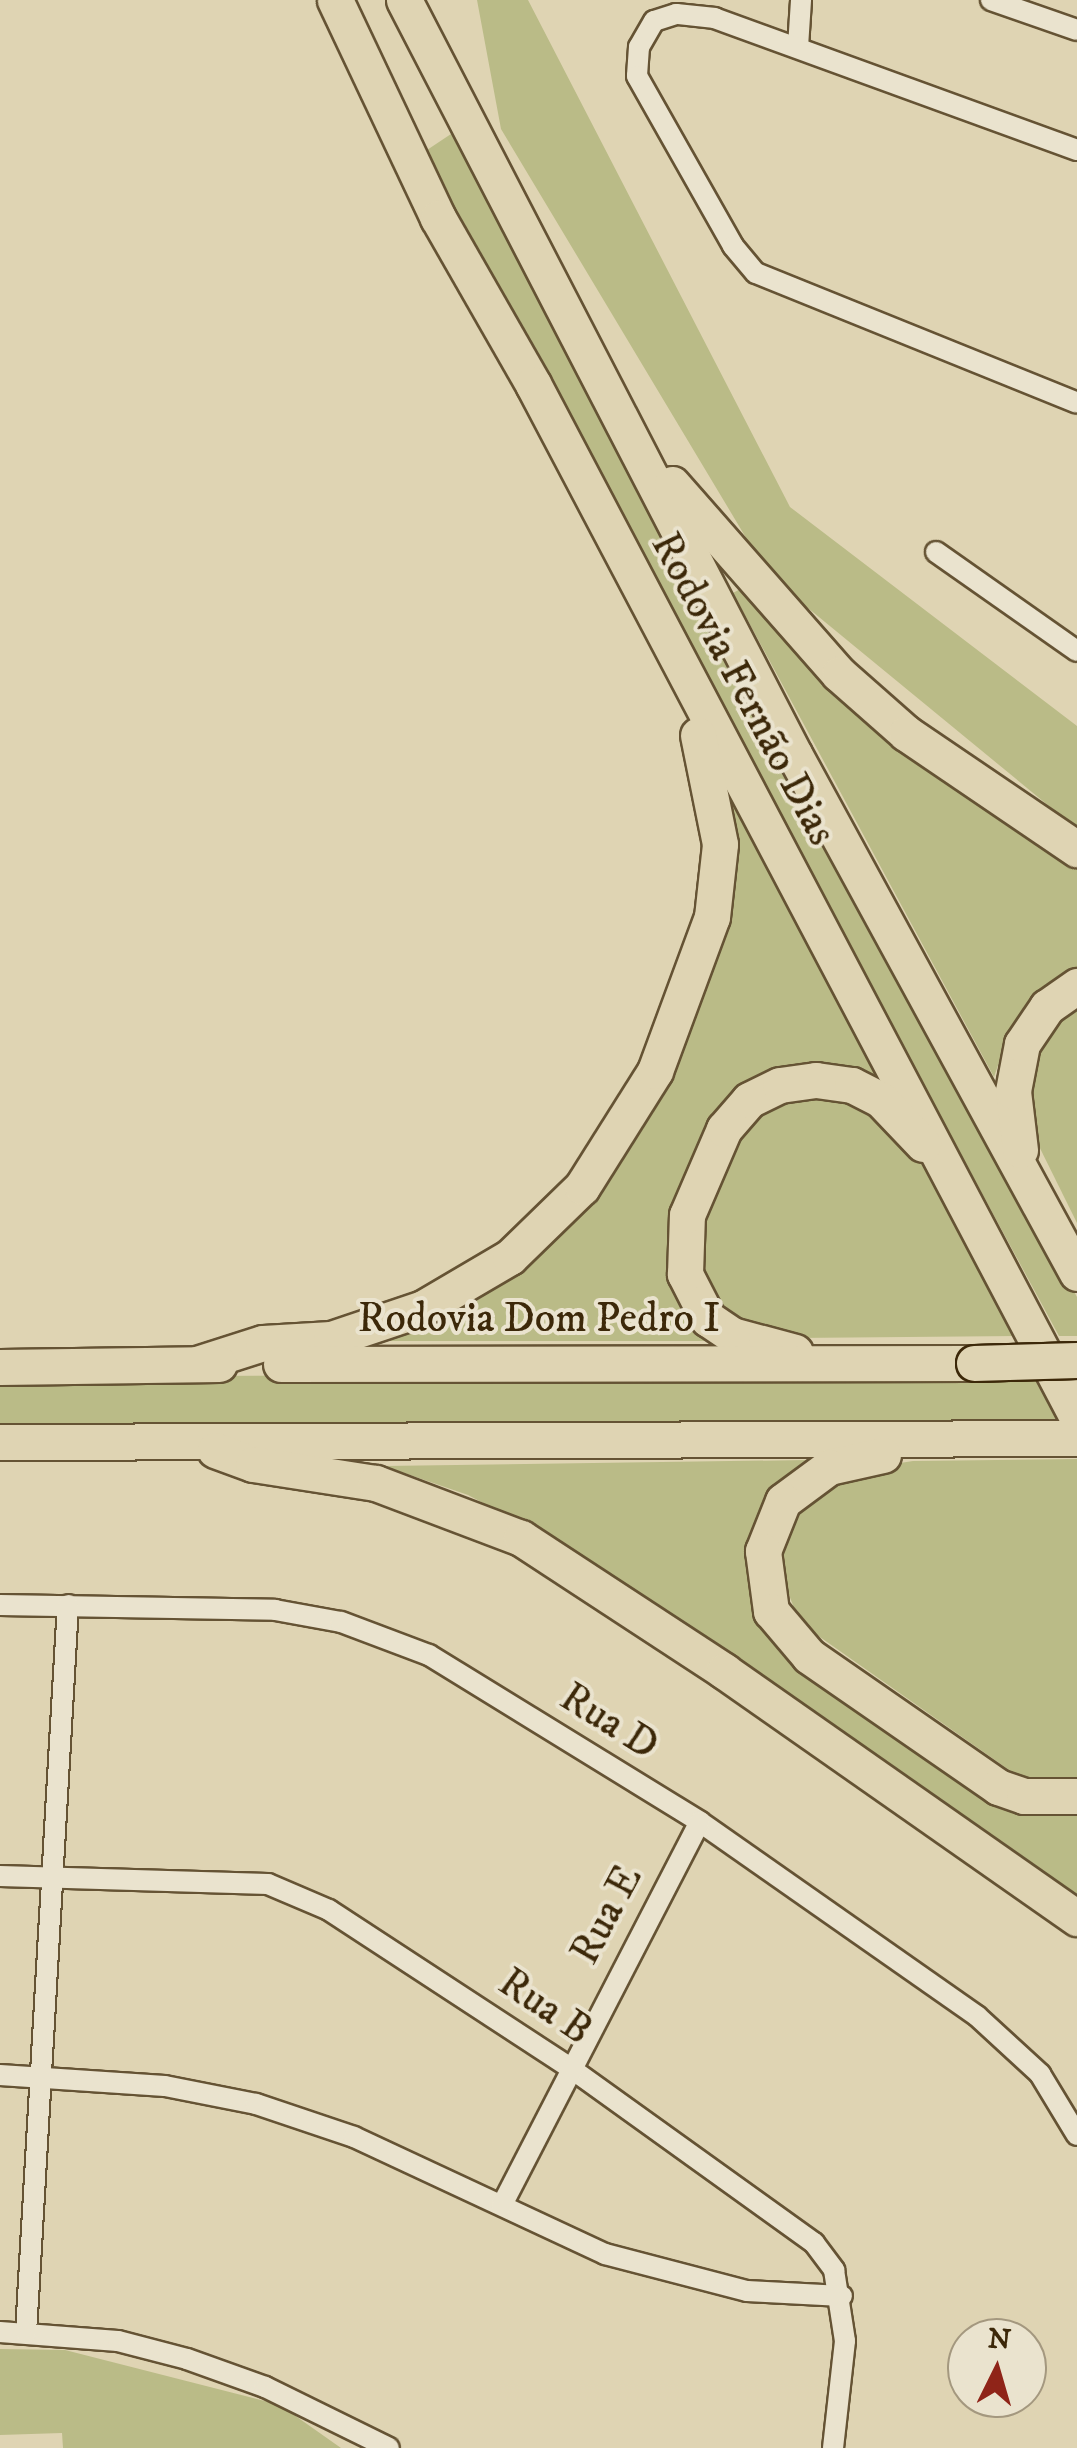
<!DOCTYPE html>
<meta charset="utf-8">
<style>
body{margin:0}
#map{position:relative;width:1077px;height:2448px;overflow:hidden;background:#dfd4b3;font-family:"IM FELL DW Pica",serif}
div>[style]{position:absolute}
[style*='--x']{left:calc(var(--x)*1px);top:calc(var(--y)*1px);width:calc(var(--w)*1px);rotate:calc(var(--a)*1deg)}
.green>*{inset:0;background:#babb87}
.roads{filter:drop-shadow(2px 0 #655334) drop-shadow(-2px 0 #655334) drop-shadow(0 2px #655334) drop-shadow(0 -2px #655334)}
.street>*{height:20px;margin:-10px;padding:0 10px;transform-origin:10px;border-radius:10px;background:#eae3ce}
.highway>*{height:35px;margin:-17.5px;padding:0 17.5px;transform-origin:17.5px;border-radius:17.5px;background:#dfd4b3}
.bridges{filter:drop-shadow(2px 0 #3c2809) drop-shadow(-2px 0 #3c2809) drop-shadow(0 2px #3c2809) drop-shadow(0 -2px #3c2809)}
.highway-bridge>*{height:35px;margin:-17.5px;padding:0 17.5px;transform-origin:17.5px;border-radius:17.5px;background:#dfd4b3}
span{translate:-50% -50%;white-space:nowrap;text-align:center;line-height:1.15;-webkit-text-stroke:8px #eae3ce;paint-order:stroke}
.street-label{font-size:42px;color:#3c2809}
.north{position:absolute;left:947px;top:2318px;width:100px;height:100px;box-sizing:border-box;background:#eae3ce;border:2px solid #a4987f;border-radius:50%;rotate:5deg;font-size:28px;font-weight:700;line-height:40px;text-align:center;color:#3c2809}
.north::after{content:'';display:block;margin:auto;width:35px;height:45px;background:#8f2418;clip-path:polygon(50% 0,100% 100%,50% 72%,0 100%)}
</style>
<div id="map">
<div class="green">
<div style="clip-path:polygon(477px 0,528px 0,790px 507px,1077px 726px,1077px 829px,769px 576px,501px 129px)"></div>
<div style="clip-path:polygon(451px 134px,1077px 1297px,1077px 1336px,1059px 1336px,421px 154px)"></div>
<div style="clip-path:polygon(742px 588px,1077px 862px,1077px 970px,1009px 1033px,994px 1077px,733px 593px)"></div>
<div style="clip-path:polygon(727px 791px,895px 1096px,863px 1074px,710px 1127px,675px 1203px,668px 1253px,673px 1278px,715px 1341px,357px 1341px,414px 1323px,646px 1107px)"></div>
<div style="clip-path:polygon(1077px 996px,1077px 1223px,1028px 1124px,1028px 1069px,1036px 1039px)"></div>
<div style="clip-path:polygon(849px 1094px,921px 1160px,1023px 1336px,794px 1338px,736px 1326px,700px 1293px,696px 1209px,731px 1139px,772px 1102px)"></div>
<div style="clip-path:polygon(1046px 1372px,1068px 1421px,0 1432px,0 1377px)"></div>
<div style="clip-path:polygon(1077px 1459px,1077px 1778px,1022px 1779px,800px 1623px,780px 1572px,781px 1545px,802px 1498px,855px 1470px,913px 1461px)"></div>
<div style="clip-path:polygon(808px 1460px,781px 1487px,761px 1613px,999px 1798px,1077px 1806px,1077px 1894px,561px 1544px,468px 1495px,384px 1466px)"></div>
<div style="clip-path:polygon(0 2349px,65px 2350px,280px 2405px,341px 2448px,63px 2448px,62px 2433px,0 2435px)"></div>
</div>
<div class="roads">
<div class="street">
<div style="--x:991;--y:0;--w:91;--a:19.2"></div>
<div style="--x:798;--y:47;--w:47;--a:-86.3"></div>
<div style="--x:1077;--y:150;--w:385;--a:-160"></div>
<div style="--x:715;--y:18;--w:39;--a:-174"></div>
<div style="--x:676;--y:14;--w:23;--a:162"></div>
<div style="--x:654;--y:21;--w:30;--a:120"></div>
<div style="--x:639;--y:47;--w:29;--a:94"></div>
<div style="--x:637;--y:76;--w:195;--a:60.5"></div>
<div style="--x:733;--y:246;--w:35;--a:50"></div>
<div style="--x:756;--y:273;--w:346;--a:22"></div>
<div style="--x:936;--y:552;--w:172;--a:35.1"></div>
<div style="--x:0;--y:1605;--w:275;--a:1"></div>
<div style="--x:275;--y:1610;--w:67;--a:10.3"></div>
<div style="--x:341;--y:1622;--w:94;--a:20.6"></div>
<div style="--x:429;--y:1655;--w:318;--a:31.6"></div>
<div style="--x:700;--y:1822;--w:338;--a:35"></div>
<div style="--x:977;--y:2016;--w:86;--a:42.6"></div>
<div style="--x:1040;--y:2074;--w:71;--a:58.8"></div>
<div style="--x:0;--y:1876;--w:268;--a:1.7"></div>
<div style="--x:268;--y:1884;--w:66;--a:23.1"></div>
<div style="--x:329;--y:1910;--w:287;--a:33.2"></div>
<div style="--x:569;--y:2067;--w:302;--a:35.7"></div>
<div style="--x:814;--y:2243;--w:34;--a:53"></div>
<div style="--x:834;--y:2270;--w:72;--a:81.2"></div>
<div style="--x:845;--y:2341;--w:108;--a:96.4"></div>
<div style="--x:0;--y:2075;--w:165;--a:3.8"></div>
<div style="--x:165;--y:2086;--w:93;--a:11.2"></div>
<div style="--x:256;--y:2104;--w:103;--a:18.6"></div>
<div style="--x:354;--y:2137;--w:277;--a:25"></div>
<div style="--x:605;--y:2254;--w:147;--a:14.6"></div>
<div style="--x:747;--y:2291;--w:95;--a:3"></div>
<div style="--x:502;--y:2205;--w:431;--a:-62.7"></div>
<div style="--x:0;--y:2332;--w:118;--a:4.4"></div>
<div style="--x:118;--y:2341;--w:71;--a:14.6"></div>
<div style="--x:187;--y:2359;--w:83;--a:19.7"></div>
<div style="--x:265;--y:2387;--w:138;--a:26.2"></div>
<div style="--x:26;--y:2333;--w:729;--a:-86.7"></div>
</div>
<div class="highway">
<div style="--x:335;--y:0;--w:241;--a:64.7"></div>
<div style="--x:438;--y:218;--w:191;--a:60.2"></div>
<div style="--x:533;--y:384;--w:1167;--a:62.23"></div>
<div style="--x:404;--y:0;--w:849;--a:62.65"></div>
<div style="--x:794;--y:754;--w:591;--a:61.4"></div>
<div style="--x:672;--y:484;--w:253;--a:48.7"></div>
<div style="--x:839;--y:674;--w:89;--a:41.4"></div>
<div style="--x:906;--y:733;--w:207;--a:34.2"></div>
<div style="--x:1020;--y:1150;--w:59;--a:-96.8"></div>
<div style="--x:1013;--y:1091;--w:48;--a:-79.2"></div>
<div style="--x:1022;--y:1044;--w:45;--a:-56"></div>
<div style="--x:1047;--y:1007;--w:37;--a:-35"></div>
<div style="--x:795;--y:1352;--w:65;--a:-164.9"></div>
<div style="--x:732;--y:1335;--w:29;--a:-146"></div>
<div style="--x:708;--y:1319;--w:51;--a:-117.1"></div>
<div style="--x:685;--y:1274;--w:59;--a:-88.1"></div>
<div style="--x:687;--y:1215;--w:94;--a:-66.7"></div>
<div style="--x:724;--y:1129;--w:38;--a:-49"></div>
<div style="--x:749;--y:1100;--w:34;--a:-26"></div>
<div style="--x:780;--y:1085;--w:36;--a:-8"></div>
<div style="--x:816;--y:1080;--w:36;--a:8"></div>
<div style="--x:852;--y:1085;--w:33;--a:27"></div>
<div style="--x:881;--y:1100;--w:61;--a:46.3"></div>
<div style="--x:197;--y:1364;--w:69;--a:-17.7"></div>
<div style="--x:263;--y:1343;--w:68;--a:-3.4"></div>
<div style="--x:331;--y:1339;--w:97;--a:-18.6"></div>
<div style="--x:423;--y:1308;--w:101;--a:-30.4"></div>
<div style="--x:510;--y:1257;--w:100;--a:-44.2"></div>
<div style="--x:582;--y:1187;--w:137;--a:-57.8"></div>
<div style="--x:655;--y:1071;--w:164;--a:-69.7"></div>
<div style="--x:712;--y:917;--w:73;--a:-83.7"></div>
<div style="--x:720;--y:844;--w:111;--a:-101.4"></div>
<div style="--x:281;--y:1364;--w:693;--a:-0.08"></div>
<div style="--x:0;--y:1367;--w:219;--a:-0.8"></div>
<div style="--x:0;--y:1442;--w:1077;--a:-0.21"></div>
<div style="--x:215;--y:1450;--w:40;--a:20.2"></div>
<div style="--x:253;--y:1464;--w:124;--a:8.8"></div>
<div style="--x:376;--y:1483;--w:155;--a:20.8"></div>
<div style="--x:521;--y:1538;--w:243;--a:33.2"></div>
<div style="--x:724;--y:1671;--w:431;--a:35"></div>
<div style="--x:883;--y:1455;--w:55;--a:167.5"></div>
<div style="--x:829;--y:1467;--w:57;--a:143.5"></div>
<div style="--x:783;--y:1501;--w:54;--a:111.8"></div>
<div style="--x:763;--y:1551;--w:61;--a:82.4"></div>
<div style="--x:771;--y:1611;--w:59;--a:49.8"></div>
<div style="--x:809;--y:1656;--w:230;--a:34.7"></div>
<div style="--x:998;--y:1787;--w:28;--a:19"></div>
<div style="--x:1024;--y:1796;--w:53;--a:0"></div>
</div>
</div>
<div class="bridges">
<div class="highway-bridge">
<div style="--x:974;--y:1363;--w:103;--a:-1.7"></div>
</div>
</div>
<div class="street-label">
<span style="left:743px;top:689px;rotate:62deg">Rodovia Fernão Dias</span>
<span style="left:539px;top:1319px">Rodovia Dom Pedro I</span>
<span style="left:609px;top:1722px;rotate:32deg">Rua D</span>
<span style="left:607px;top:1915px;rotate:-62deg">Rua E</span>
<span style="left:545px;top:2007px;rotate:34deg">Rua B</span>
</div>
<div class="north">N</div>
</div>
